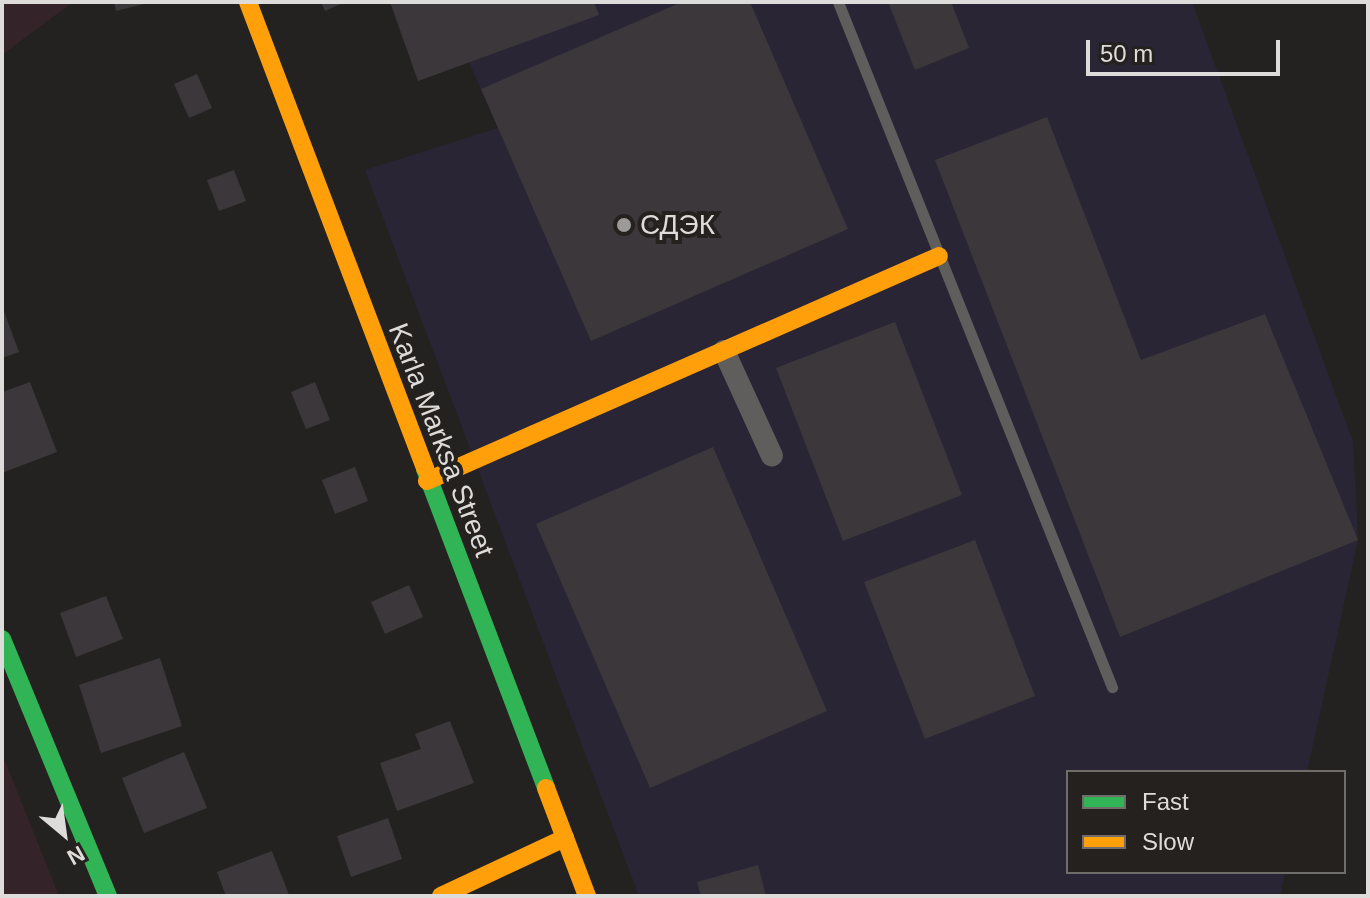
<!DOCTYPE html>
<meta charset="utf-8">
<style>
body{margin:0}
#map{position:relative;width:1370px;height:898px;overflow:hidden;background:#242220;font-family:Arial,sans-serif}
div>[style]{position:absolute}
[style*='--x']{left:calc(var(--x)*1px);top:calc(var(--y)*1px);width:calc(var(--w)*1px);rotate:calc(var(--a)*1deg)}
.industrial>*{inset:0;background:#2a2534}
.medical>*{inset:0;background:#342328}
.building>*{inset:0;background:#3c373a}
.lane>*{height:11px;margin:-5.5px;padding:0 5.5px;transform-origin:5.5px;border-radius:5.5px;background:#605e5d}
.street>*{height:22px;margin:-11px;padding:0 11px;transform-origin:11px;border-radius:11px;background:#605e5d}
.fast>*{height:18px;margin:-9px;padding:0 9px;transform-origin:9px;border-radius:9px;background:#30b455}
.slow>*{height:18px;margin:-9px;padding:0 9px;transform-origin:9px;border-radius:9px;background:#ff9f0a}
.dots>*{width:22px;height:22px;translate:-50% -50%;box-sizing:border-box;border:4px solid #25211f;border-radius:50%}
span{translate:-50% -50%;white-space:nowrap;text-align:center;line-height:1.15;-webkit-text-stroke:8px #25211f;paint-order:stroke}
.poi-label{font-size:28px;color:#dedcda}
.left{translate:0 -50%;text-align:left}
.street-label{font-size:28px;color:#dedcda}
.frame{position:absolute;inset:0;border:4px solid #dedcda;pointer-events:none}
.legend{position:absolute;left:1066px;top:770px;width:280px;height:104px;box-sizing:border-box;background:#25211f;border:2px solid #6f6c6a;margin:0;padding:10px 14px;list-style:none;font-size:24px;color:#dedcda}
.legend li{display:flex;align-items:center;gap:16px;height:40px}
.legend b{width:40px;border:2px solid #6f6c6a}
.north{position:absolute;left:24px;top:794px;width:80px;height:80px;-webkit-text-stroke:6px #25211f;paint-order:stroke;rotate:151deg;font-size:22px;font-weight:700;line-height:32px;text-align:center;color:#dedcda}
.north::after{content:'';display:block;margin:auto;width:28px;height:36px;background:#dedcda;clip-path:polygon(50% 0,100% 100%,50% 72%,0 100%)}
.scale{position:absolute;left:1086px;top:40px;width:194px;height:36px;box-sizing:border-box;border:4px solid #dedcda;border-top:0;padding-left:10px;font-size:24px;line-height:28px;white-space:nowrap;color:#dedcda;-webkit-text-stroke:6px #25211f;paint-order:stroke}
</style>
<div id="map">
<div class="industrial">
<div style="clip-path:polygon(396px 2px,1192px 2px,1353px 442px,1358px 540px,1307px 772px,1068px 772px,1068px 872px,1285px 872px,1280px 896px,639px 896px,365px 170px,498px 128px,469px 62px)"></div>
</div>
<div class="medical">
<div style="clip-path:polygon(2px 2px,73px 2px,2px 55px)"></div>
<div style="clip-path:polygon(2px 753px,59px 896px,2px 896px)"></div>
</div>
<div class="building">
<div style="clip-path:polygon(114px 2px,147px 2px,148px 3px,116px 11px)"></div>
<div style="clip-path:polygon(321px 2px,345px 2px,325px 11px)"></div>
<div style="clip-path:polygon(390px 2px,594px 2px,599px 15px,418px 81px)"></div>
<div style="clip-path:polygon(682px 2px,750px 2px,848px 229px,591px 341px,481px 89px)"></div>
<div style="clip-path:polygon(888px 2px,951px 2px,969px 48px,915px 70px)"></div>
<div style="clip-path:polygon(197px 74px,212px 108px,189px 118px,174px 84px)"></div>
<div style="clip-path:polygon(1047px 117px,1141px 360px,1265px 314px,1358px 540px,1120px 637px,935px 160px)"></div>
<div style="clip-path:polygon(234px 170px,246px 201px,219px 211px,207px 180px)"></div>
<div style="clip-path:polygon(2px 306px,19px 352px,2px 358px)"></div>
<div style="clip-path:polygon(895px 322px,962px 495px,843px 541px,776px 368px)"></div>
<div style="clip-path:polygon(30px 382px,57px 452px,2px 473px,2px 392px)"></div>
<div style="clip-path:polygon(315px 382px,330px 420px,306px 429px,291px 392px)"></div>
<div style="clip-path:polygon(713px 447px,827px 711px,650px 788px,536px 524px)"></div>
<div style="clip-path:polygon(355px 467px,368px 501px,335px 514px,322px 480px)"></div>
<div style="clip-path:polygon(975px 540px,1035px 696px,925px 739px,864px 582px)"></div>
<div style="clip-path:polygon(409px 585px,423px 617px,385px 634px,371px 602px)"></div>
<div style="clip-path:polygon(106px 596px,123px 639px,76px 657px,60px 613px)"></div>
<div style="clip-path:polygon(160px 658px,182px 726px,101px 753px,79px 685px)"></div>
<div style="clip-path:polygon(450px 721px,474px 783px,397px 811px,380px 763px,421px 749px,415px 734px)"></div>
<div style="clip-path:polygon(184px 752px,207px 808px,144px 833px,122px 778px)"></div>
<div style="clip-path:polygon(388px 818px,402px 859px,351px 877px,337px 836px)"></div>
<div style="clip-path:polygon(272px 851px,289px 895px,226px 896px,217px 872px)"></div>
<div style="clip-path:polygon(758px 865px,766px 896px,701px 896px,697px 882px)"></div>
</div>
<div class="lane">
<div style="--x:838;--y:2;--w:738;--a:68.2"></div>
</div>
<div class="street">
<div style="--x:724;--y:351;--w:115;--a:65.4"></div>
</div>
<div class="fast">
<div style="--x:425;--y:469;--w:341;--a:69.2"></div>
<div style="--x:2;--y:639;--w:278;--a:67.6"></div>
</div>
<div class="slow">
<div style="--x:248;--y:2;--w:499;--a:69.2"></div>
<div style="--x:427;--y:481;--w:559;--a:-23.72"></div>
<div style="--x:546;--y:788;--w:116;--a:69.2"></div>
<div style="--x:441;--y:896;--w:137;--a:-25.1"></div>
</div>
<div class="dots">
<div style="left:624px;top:225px;background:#9d9b99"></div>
</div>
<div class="poi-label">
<span class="left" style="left:640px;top:225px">СДЭК</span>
</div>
<div class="street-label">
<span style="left:441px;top:440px;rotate:69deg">Karla Marksa Street</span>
</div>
<div class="frame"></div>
<ul class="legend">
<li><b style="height:10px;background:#30b455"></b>Fast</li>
<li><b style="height:10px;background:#ff9f0a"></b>Slow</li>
</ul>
<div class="north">N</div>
<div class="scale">50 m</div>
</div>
